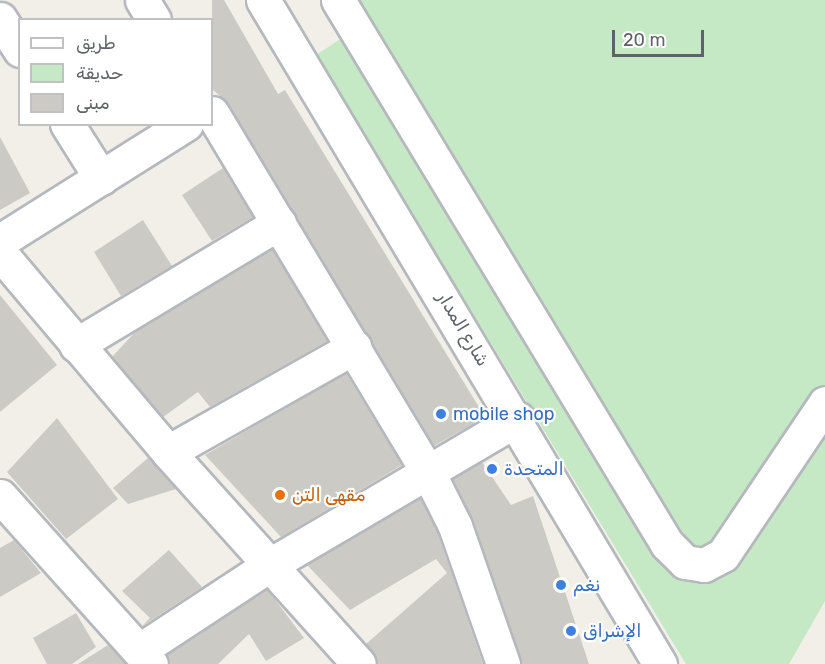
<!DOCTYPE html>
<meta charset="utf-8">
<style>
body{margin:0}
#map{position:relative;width:825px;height:664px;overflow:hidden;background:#f1efe8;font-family:Rubik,"Noto Sans Arabic",sans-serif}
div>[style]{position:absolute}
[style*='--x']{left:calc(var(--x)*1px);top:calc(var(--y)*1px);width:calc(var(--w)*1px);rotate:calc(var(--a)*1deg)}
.green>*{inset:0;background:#c5e8c5}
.building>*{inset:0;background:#cccac5}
.roads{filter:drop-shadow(2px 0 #b5b8bc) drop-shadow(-2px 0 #b5b8bc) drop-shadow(0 2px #b5b8bc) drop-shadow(0 -2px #b5b8bc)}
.minor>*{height:33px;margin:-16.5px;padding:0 16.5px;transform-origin:16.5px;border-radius:16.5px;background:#fff}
.dots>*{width:16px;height:16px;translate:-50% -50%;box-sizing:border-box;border:3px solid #fff;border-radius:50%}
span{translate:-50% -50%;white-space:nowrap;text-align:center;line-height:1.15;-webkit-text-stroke:4.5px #fff;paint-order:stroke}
.street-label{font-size:18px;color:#5f6368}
.shop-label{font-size:18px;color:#366cbe}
.left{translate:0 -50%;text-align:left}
.food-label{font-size:18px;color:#c56008}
.legend{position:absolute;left:18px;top:18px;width:195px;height:108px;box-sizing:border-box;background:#fff;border:2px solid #bfc1c3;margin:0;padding:8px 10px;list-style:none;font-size:18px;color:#5f6368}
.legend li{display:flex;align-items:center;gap:12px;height:30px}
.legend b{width:30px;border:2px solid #bfc1c3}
.scale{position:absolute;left:612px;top:30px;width:92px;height:27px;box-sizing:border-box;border:3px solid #5f6368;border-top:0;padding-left:8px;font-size:18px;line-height:21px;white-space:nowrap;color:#5f6368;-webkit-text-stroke:4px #fff;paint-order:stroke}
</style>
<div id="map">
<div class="green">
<div style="clip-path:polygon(351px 0,825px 0,825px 601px,789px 664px,686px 664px,316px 55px,365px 23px)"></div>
</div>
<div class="building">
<div style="clip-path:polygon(212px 0,224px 0,278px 94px,285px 90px,485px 417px,434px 446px,228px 103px,212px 89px)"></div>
<div style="clip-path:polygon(0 137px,30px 193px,0 210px)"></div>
<div style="clip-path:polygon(223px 168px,253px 217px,212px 241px,182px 195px)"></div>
<div style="clip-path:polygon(143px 220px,172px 266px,121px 296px,94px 252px)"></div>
<div style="clip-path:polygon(272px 249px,327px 341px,210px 407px,198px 392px,163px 417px,112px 357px,137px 330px)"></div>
<div style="clip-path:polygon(0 295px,57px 365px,0 412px)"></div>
<div style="clip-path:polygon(346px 373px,402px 465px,281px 537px,205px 455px)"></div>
<div style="clip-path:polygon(57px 418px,118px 499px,66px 539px,7px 472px)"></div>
<div style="clip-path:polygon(148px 458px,176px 489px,128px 504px,113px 488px)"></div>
<div style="clip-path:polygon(482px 462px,511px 505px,533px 496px,589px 664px,521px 664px,473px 520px,453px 479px)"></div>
<div style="clip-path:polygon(420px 498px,438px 533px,483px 664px,377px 664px,366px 644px,447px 573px,436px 559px,350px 610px,307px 565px)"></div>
<div style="clip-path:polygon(14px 540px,41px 573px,0 597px,0 548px)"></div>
<div style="clip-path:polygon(169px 550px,202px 587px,142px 626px,150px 618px,122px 591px)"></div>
<div style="clip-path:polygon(267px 589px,304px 638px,266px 661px,249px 634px,218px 664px,169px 664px,167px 655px)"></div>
<div style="clip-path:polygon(76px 613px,96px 647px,72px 664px,47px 664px,33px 638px)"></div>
<div style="clip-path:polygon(108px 645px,126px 664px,78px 664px)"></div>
</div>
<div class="roads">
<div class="minor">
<div style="--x:142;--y:0;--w:23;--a:59"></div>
<div style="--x:263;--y:0;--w:774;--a:59.13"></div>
<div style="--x:338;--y:0;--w:636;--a:58.84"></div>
<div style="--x:667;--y:544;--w:25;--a:45"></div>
<div style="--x:685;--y:562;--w:19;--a:9"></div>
<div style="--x:704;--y:565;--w:21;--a:-28"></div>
<div style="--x:723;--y:555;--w:183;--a:-56.1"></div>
<div style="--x:0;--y:19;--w:37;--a:57"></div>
<div style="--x:212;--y:113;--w:421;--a:59"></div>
<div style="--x:429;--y:474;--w:58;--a:63.4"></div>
<div style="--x:455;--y:526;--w:146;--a:70.8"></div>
<div style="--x:67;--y:124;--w:64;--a:57.8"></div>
<div style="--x:0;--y:241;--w:220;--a:-32.2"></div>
<div style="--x:0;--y:253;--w:260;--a:49.8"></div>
<div style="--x:168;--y:452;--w:285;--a:48"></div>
<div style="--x:76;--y:345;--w:237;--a:-31"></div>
<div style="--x:168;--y:452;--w:214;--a:-29.4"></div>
<div style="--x:0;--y:496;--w:226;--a:48.1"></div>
<div style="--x:140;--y:650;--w:153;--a:-33.3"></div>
<div style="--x:268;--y:566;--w:290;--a:-30.5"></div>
</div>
</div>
<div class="dots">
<div style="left:441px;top:414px;background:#3f7fe0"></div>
<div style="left:492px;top:469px;background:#3f7fe0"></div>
<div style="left:280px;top:495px;background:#e8710a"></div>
<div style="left:561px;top:585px;background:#3f7fe0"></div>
<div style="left:571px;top:631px;background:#3f7fe0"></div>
</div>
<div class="street-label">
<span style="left:463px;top:329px;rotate:59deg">شارع المدار</span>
</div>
<div class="shop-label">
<span class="left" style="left:453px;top:414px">mobile shop</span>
<span class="left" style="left:504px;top:469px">المتحدة</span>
<span class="left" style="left:573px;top:585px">نغم</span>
<span class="left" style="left:583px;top:631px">الإشراق</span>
</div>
<div class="food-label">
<span class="left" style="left:292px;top:495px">مقهى التن</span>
</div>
<ul class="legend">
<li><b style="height:8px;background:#fff"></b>طريق</li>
<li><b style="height:16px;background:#c5e8c5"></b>حديقة</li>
<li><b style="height:16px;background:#cccac5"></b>مبنى</li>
</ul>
<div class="scale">20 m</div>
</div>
